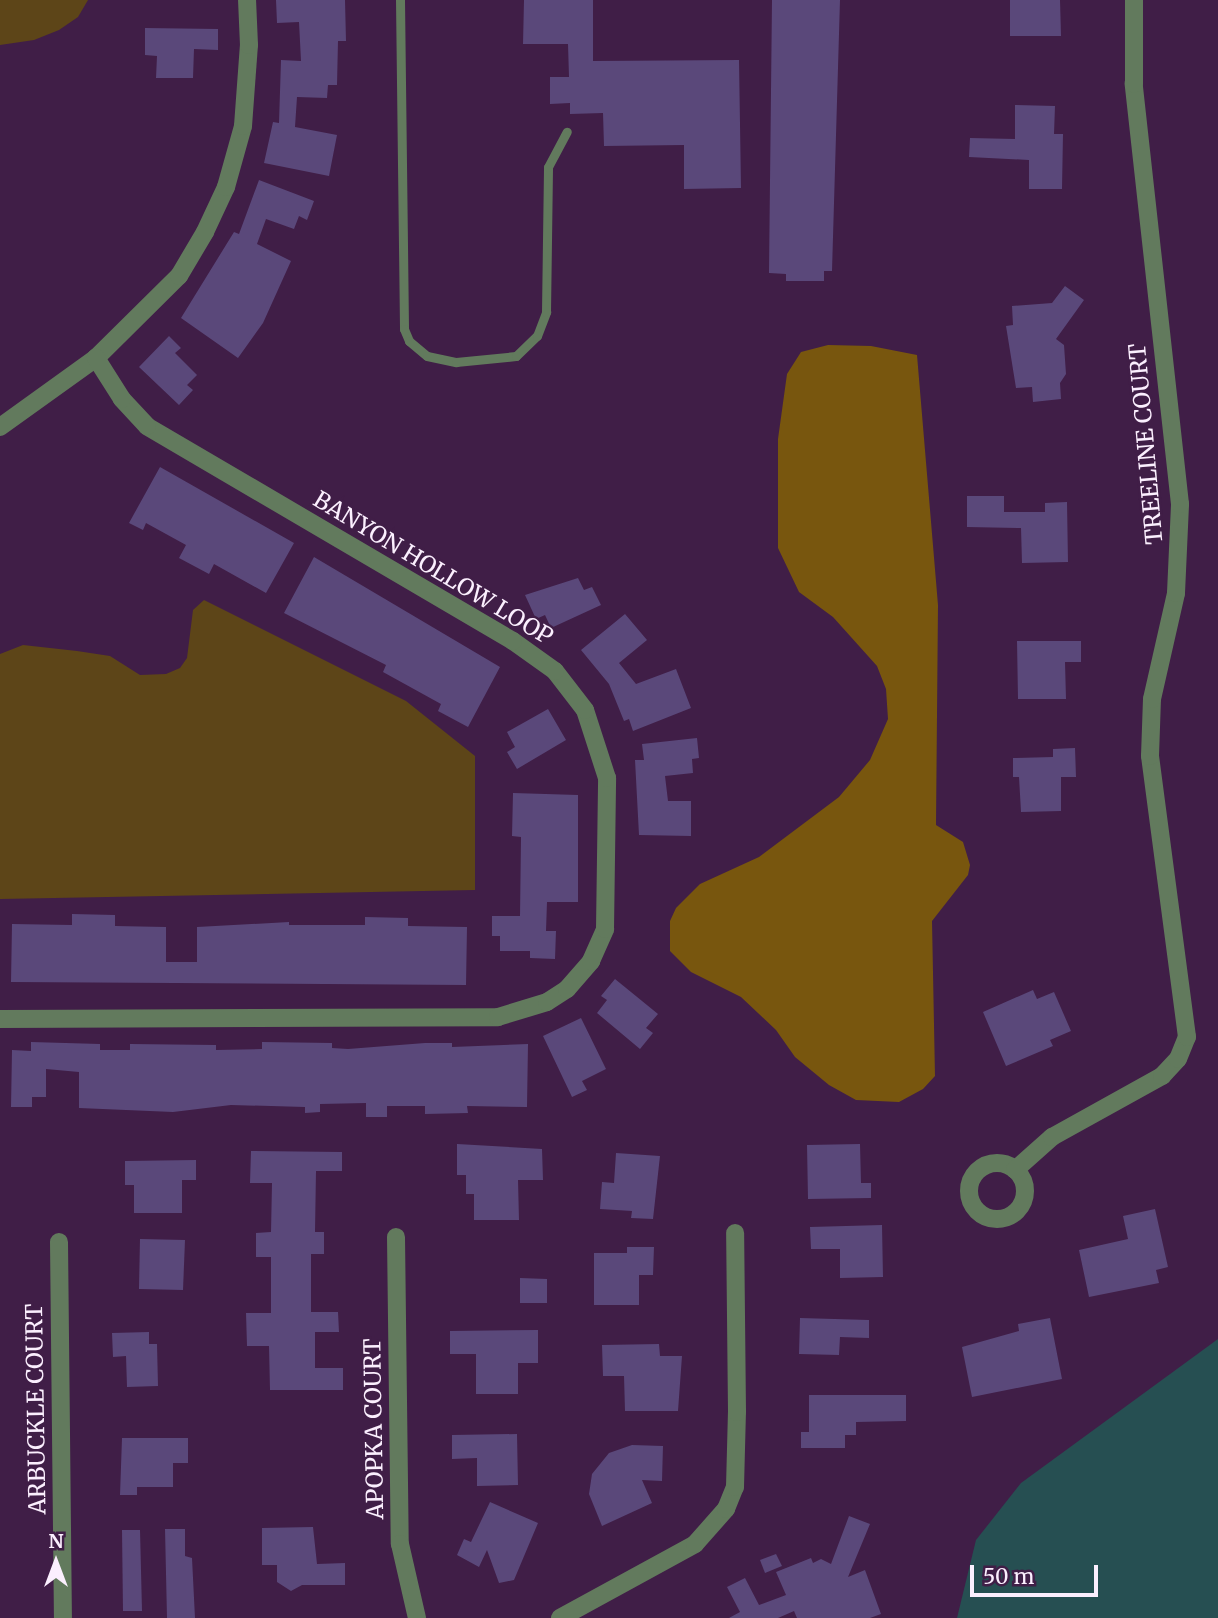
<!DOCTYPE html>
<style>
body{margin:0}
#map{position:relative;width:1218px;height:1618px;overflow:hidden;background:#401e47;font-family:Merriweather,serif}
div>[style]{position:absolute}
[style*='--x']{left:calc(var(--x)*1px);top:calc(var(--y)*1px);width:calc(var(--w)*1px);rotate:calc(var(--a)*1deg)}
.green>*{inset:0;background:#5d4518}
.forest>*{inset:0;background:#78560e}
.water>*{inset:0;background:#264f52}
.building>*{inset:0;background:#5a487a}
.lane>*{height:9px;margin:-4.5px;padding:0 4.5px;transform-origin:4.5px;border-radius:4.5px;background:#627a5d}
.street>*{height:18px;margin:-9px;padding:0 9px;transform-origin:9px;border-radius:9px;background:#627a5d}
.street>.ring{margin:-9px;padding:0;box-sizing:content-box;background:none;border:18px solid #627a5d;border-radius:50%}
span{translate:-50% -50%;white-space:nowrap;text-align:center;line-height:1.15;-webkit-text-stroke:5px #401e47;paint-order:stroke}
.street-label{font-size:23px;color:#fbeffe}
.north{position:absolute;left:21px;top:1527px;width:70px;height:70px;-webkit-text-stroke:5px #401e47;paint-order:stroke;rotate:0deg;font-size:19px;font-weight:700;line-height:28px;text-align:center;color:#fbeffe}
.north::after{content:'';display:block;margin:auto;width:24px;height:32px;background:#fbeffe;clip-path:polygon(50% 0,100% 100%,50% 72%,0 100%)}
.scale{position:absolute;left:970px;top:1565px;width:128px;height:32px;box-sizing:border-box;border:4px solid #fbeffe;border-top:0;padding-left:9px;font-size:21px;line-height:24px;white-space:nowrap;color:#fbeffe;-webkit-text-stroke:5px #401e47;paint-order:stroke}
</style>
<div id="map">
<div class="green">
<div style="clip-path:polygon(0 0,88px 0,78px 17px,59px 30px,34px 40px,0 45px)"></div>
<div style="clip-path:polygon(204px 600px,406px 701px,475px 756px,475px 890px,0 899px,0 654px,23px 645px,77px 651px,110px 656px,140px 675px,166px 674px,180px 668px,187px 658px,193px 610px)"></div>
</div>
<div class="forest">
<div style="clip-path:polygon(828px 345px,871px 346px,917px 355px,938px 605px,936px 825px,963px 842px,970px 865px,968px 875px,932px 921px,935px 1076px,923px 1089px,899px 1102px,856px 1100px,829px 1085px,795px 1057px,776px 1030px,741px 997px,691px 972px,670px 951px,670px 921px,676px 908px,700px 884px,759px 857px,839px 797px,870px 760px,888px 719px,886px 689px,877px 666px,833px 617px,799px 592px,778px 548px,778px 439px,787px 374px,801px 352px)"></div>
</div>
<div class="water">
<div style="clip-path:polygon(1218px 1339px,1218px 1618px,957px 1618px,976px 1540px,1021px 1483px)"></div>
</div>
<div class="building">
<div style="clip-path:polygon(276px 0,345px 0,346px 41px,338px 41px,337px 85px,328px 85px,327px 98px,297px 97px,295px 127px,337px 135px,329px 176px,264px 163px,273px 122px,279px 123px,281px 60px,301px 61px,299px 22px,277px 23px)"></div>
<div style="clip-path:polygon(524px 0,593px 0,593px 61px,739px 60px,741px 188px,684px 189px,684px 145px,604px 146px,603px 113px,570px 114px,570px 103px,550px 104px,550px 77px,569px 77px,568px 44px,523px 44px)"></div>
<div style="clip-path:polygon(772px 0,840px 0,832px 271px,824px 271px,824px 281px,786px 281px,786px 274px,769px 273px)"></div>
<div style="clip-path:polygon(1010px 0,1060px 0,1061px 36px,1010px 36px)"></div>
<div style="clip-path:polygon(145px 28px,218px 29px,218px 50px,194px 49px,193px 78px,156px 78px,157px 56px,145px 55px)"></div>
<div style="clip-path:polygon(1015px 105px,1055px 106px,1054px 134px,1063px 134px,1062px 189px,1029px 189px,1029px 160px,969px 157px,970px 138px,1015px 139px)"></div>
<div style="clip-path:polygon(259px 180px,314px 201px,307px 220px,299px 216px,294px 229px,266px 219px,257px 244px,291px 261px,263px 323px,238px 358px,181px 318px,234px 232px,239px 234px)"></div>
<div style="clip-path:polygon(1065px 286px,1084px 300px,1056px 339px,1064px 345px,1066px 374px,1060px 383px,1061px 399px,1033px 402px,1032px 387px,1016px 388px,1006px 326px,1013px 325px,1012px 306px,1052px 303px)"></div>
<div style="clip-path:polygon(169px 336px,181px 348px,175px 353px,197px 375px,187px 385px,193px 390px,179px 405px,139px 367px)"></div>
<div style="clip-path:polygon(160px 467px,294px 543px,266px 593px,214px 564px,209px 574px,179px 558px,186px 545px,146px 523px,143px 530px,129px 523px)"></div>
<div style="clip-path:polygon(967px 496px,1004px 496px,1004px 512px,1045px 512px,1045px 503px,1067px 502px,1068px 562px,1022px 563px,1021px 528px,967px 527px)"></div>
<div style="clip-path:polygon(314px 557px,500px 667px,468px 727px,438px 711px,441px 704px,383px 672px,386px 665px,284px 613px)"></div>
<div style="clip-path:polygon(578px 578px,584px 590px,592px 587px,601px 605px,551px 628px,545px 615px,536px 619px,525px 595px)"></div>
<div style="clip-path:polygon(625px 614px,647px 640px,619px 663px,636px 684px,676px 669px,691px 708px,633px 731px,629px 719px,624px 721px,609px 684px,581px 650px)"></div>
<div style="clip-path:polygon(1017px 641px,1081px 641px,1081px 662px,1065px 662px,1066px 699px,1018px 699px)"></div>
<div style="clip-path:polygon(548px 709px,566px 740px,517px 769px,507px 752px,515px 747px,507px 732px)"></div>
<div style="clip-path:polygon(697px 738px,699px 758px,692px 759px,693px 773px,665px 776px,668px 801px,691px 801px,691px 836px,639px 835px,635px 760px,644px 760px,642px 744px)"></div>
<div style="clip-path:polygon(1075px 748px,1076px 777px,1061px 777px,1061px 811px,1021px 812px,1019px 777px,1013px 777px,1013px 758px,1053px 757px,1053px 749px)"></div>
<div style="clip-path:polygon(513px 793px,578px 795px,578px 902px,547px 902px,546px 931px,556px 931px,555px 959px,530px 958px,530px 951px,500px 951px,500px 936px,492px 936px,492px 916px,520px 916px,521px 837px,512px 836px)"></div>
<div style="clip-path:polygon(72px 914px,115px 915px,115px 926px,166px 927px,166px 962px,197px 962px,197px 927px,289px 922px,289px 925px,365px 925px,365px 917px,408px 918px,408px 926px,467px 927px,466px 985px,11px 982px,12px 924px,72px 925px)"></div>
<div style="clip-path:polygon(615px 979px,658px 1014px,646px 1028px,653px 1033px,640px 1049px,597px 1013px,607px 1000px,601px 996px)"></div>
<div style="clip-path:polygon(1033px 990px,1037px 999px,1054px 992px,1071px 1031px,1050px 1040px,1053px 1046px,1006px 1066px,983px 1012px)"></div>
<div style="clip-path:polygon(581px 1018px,606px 1069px,582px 1081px,587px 1090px,572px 1097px,543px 1036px)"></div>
<div style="clip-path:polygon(31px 1042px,100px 1044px,100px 1050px,130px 1050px,130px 1044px,216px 1045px,216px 1050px,262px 1049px,262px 1042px,332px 1043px,332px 1048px,348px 1049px,425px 1043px,452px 1043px,452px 1047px,528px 1044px,527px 1107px,467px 1106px,468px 1113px,425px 1114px,425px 1106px,387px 1106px,387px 1117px,366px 1117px,366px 1103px,320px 1104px,320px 1112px,305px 1113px,305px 1107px,231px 1105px,173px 1112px,79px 1108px,79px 1072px,46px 1069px,46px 1097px,32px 1097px,32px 1107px,11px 1107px,12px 1050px,31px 1051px)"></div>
<div style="clip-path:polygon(457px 1144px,542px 1149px,543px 1180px,518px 1180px,519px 1220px,474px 1220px,474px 1194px,466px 1194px,466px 1175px,457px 1175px)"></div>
<div style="clip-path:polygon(860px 1144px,861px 1183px,871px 1183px,871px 1198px,808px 1199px,807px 1145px)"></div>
<div style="clip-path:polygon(251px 1151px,342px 1152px,342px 1171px,316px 1171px,315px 1232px,324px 1232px,324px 1254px,311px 1254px,311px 1312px,338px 1312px,339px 1332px,315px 1332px,315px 1368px,343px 1368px,343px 1390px,270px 1390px,269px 1346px,247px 1346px,246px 1313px,271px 1313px,271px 1257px,256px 1257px,256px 1233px,271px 1232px,272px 1183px,250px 1183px)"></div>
<div style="clip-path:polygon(616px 1153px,660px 1156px,653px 1219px,631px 1218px,632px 1211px,600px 1209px,602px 1182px,614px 1183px)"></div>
<div style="clip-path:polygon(196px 1160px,196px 1180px,182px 1180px,182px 1213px,134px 1213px,134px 1185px,125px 1185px,125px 1161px)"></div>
<div style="clip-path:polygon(1155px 1209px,1168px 1267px,1156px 1270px,1159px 1283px,1089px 1297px,1079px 1250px,1128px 1239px,1123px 1216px)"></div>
<div style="clip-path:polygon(882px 1225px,883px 1277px,840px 1278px,840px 1249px,811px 1249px,810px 1227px)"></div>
<div style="clip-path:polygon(140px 1239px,185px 1240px,183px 1290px,139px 1289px)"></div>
<div style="clip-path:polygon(627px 1247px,654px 1247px,653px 1275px,639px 1275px,639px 1305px,594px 1305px,594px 1253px,627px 1253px)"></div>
<div style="clip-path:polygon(520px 1278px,547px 1279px,547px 1303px,520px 1303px)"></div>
<div style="clip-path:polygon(800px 1318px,869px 1320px,869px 1338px,840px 1337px,839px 1355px,799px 1354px)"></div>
<div style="clip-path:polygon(1050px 1318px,1062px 1379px,972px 1397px,962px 1347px,1019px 1331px,1018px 1324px)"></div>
<div style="clip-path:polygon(538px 1330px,538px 1363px,518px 1363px,518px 1394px,476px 1394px,476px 1354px,450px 1354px,450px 1331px)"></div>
<div style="clip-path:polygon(149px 1332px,149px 1344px,157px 1344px,158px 1386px,127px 1387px,126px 1356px,113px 1357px,112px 1333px)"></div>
<div style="clip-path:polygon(659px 1344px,660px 1356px,682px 1356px,678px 1411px,625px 1411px,624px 1376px,603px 1376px,602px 1345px)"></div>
<div style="clip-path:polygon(809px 1395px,906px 1395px,906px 1421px,856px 1422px,856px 1435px,845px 1435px,845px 1448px,801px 1448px,801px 1432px,809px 1432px)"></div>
<div style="clip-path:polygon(517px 1434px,518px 1485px,477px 1486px,477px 1458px,452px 1459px,452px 1435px)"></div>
<div style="clip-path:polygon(122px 1438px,188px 1438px,188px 1463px,173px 1463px,173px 1487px,137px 1487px,137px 1495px,120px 1495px)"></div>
<div style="clip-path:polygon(632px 1445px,663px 1446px,662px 1481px,642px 1480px,652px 1503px,602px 1526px,589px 1494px,592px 1474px,609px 1453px)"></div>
<div style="clip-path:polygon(490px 1502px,538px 1523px,514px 1580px,499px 1583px,487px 1550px,479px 1567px,457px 1555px,464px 1539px,471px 1542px)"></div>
<div style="clip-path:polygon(849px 1516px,870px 1524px,848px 1577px,865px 1570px,881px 1614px,870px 1618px,797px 1618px,794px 1611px,778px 1618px,729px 1618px,740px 1612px,727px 1587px,745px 1578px,759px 1605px,786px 1595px,776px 1572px,811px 1558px,813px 1563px,821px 1559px,831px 1564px)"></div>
<div style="clip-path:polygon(313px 1527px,317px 1564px,345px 1563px,345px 1585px,302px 1585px,291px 1591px,277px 1582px,277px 1565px,262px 1565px,262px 1528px)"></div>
<div style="clip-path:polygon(165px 1529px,185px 1529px,185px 1556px,192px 1558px,195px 1618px,167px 1618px)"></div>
<div style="clip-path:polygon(122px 1530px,140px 1530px,142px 1611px,123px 1611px)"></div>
<div style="clip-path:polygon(776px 1554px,782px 1566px,765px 1573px,760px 1560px)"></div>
</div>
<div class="lane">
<div style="--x:400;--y:0;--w:329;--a:89.3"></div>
<div style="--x:404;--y:329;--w:13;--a:67"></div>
<div style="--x:409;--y:341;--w:23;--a:40"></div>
<div style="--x:427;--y:356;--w:30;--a:12"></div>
<div style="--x:456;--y:362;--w:60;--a:-5.7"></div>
<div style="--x:516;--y:356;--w:29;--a:-44"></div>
<div style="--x:537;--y:336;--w:26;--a:-69"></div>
<div style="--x:546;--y:312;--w:145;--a:-89.2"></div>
<div style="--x:548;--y:167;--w:40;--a:-62"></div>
</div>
<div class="street">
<div style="--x:0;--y:427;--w:118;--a:-35.7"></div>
<div style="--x:96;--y:358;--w:117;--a:-44.7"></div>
<div style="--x:179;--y:276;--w:51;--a:-59.4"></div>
<div style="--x:205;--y:232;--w:50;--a:-65"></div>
<div style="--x:226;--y:187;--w:63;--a:-74.4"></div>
<div style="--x:243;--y:126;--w:81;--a:-85.8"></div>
<div style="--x:249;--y:45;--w:45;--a:-92.5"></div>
<div style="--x:0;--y:1019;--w:498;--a:-0.2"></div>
<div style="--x:498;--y:1017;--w:51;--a:-17"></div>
<div style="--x:547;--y:1002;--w:24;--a:-33"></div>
<div style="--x:567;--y:989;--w:37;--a:-49"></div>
<div style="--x:591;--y:961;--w:35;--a:-66"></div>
<div style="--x:605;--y:929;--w:151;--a:-89.2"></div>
<div style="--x:607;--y:778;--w:71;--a:-107.9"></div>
<div style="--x:585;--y:710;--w:49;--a:-127.6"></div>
<div style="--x:555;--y:671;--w:52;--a:-144.5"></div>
<div style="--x:513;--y:641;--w:424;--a:-149.6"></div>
<div style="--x:147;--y:426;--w:37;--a:-133"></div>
<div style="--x:122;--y:399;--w:49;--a:-122.4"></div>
<div class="ring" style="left:969px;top:1163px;width:38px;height:38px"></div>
<div style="--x:1015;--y:1170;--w:50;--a:-41.7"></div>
<div style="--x:1052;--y:1137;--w:126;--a:-29"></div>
<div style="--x:1162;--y:1076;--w:23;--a:-47"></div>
<div style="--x:1178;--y:1059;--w:24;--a:-68"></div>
<div style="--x:1187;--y:1037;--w:283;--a:-97.5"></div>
<div style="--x:1150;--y:756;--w:57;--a:-88"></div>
<div style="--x:1152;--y:699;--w:109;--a:-77.2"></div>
<div style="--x:1176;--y:593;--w:89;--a:-87.4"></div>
<div style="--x:1180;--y:504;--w:423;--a:-96.3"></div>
<div style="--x:1134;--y:84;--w:84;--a:-90"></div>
<div style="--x:396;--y:1237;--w:307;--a:89.3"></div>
<div style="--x:400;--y:1544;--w:76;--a:77.1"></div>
<div style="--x:59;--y:1242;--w:376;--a:89.4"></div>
<div style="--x:560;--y:1618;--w:154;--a:-28.7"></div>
<div style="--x:695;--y:1544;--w:47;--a:-48.5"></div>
<div style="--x:726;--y:1509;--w:24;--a:-68"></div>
<div style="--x:735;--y:1487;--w:75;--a:-88.5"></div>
<div style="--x:737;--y:1412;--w:179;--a:-90.6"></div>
</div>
<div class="street-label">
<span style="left:1146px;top:444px;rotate:-95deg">TREELINE COURT</span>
<span style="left:433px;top:568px;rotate:31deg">BANYON HOLLOW LOOP</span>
<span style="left:36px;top:1409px;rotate:-91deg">ARBUCKLE COURT</span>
<span style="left:374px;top:1429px;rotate:-91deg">APOPKA COURT</span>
</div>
<div class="north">N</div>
<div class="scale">50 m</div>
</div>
